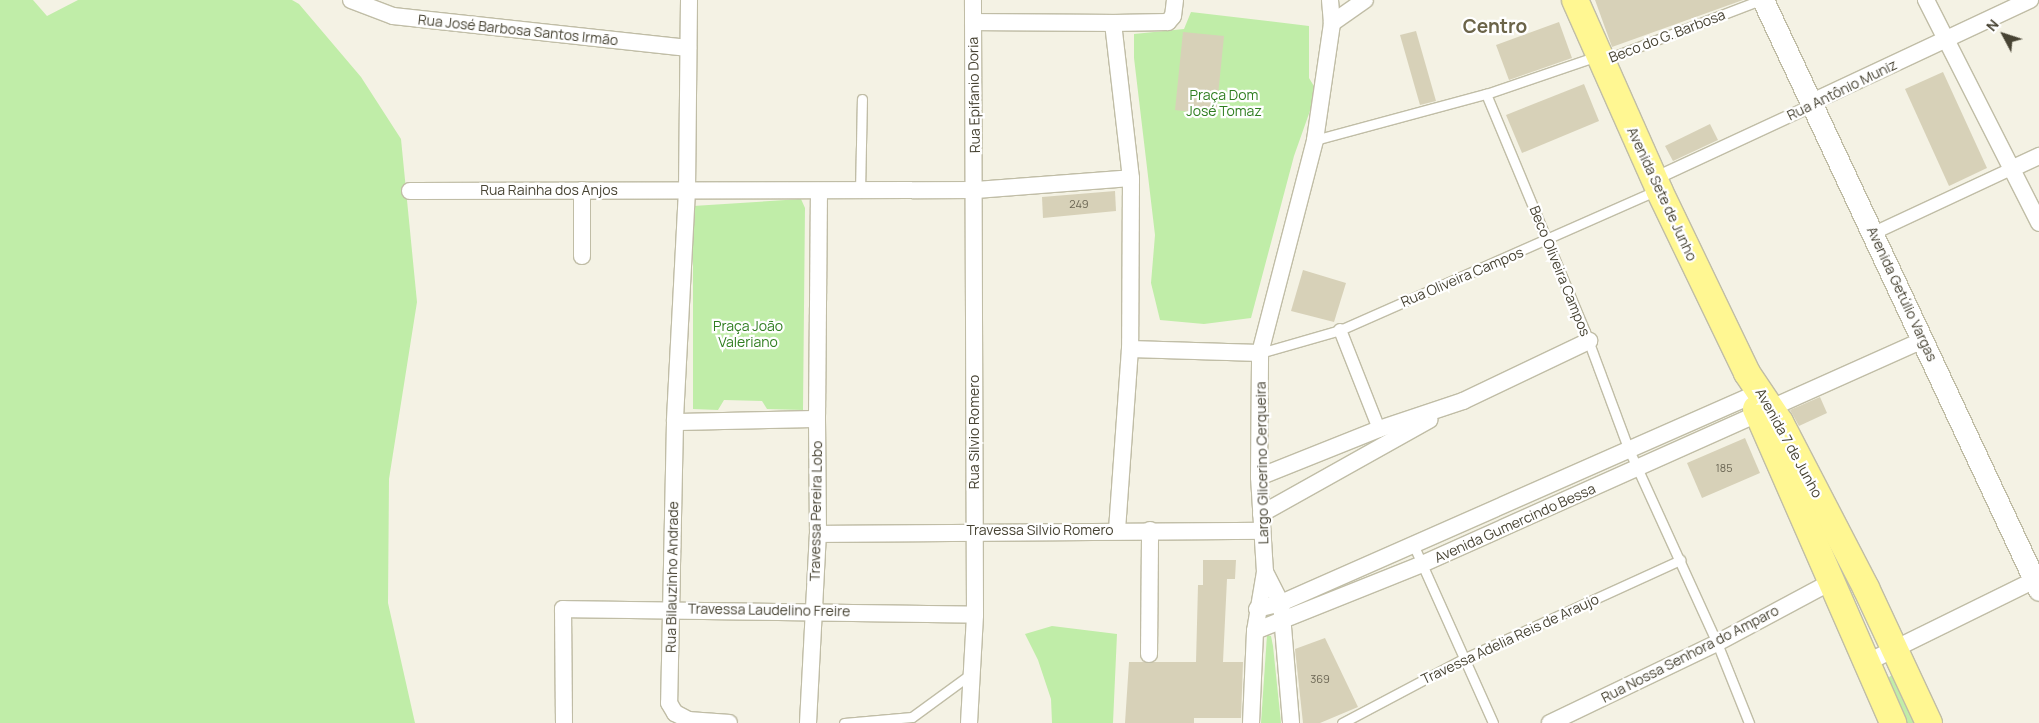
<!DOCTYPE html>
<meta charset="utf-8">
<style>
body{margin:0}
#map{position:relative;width:2039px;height:723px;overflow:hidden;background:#f4f2e4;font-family:Manrope,sans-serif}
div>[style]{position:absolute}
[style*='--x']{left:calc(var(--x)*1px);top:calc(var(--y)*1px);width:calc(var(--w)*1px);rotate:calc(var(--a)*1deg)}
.green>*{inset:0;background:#c0eda8}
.building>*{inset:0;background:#d7d1b8}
.roads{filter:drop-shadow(1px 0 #c0bda6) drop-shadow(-1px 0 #c0bda6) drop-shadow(0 1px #c0bda6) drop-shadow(0 -1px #c0bda6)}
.service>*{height:9px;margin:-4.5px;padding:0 4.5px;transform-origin:4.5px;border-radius:4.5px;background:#fff}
.pedestrian>*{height:12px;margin:-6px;padding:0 6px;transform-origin:6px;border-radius:6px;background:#fff}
.minor>*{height:16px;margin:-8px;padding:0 8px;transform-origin:8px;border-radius:8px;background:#fff}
.tertiary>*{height:21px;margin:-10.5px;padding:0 10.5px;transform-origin:10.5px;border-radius:10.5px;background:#fff}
.primary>*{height:26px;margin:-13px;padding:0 13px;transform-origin:13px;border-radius:13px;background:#fff792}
span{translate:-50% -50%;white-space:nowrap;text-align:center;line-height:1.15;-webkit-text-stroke:4.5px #fff;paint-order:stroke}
.number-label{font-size:11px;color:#6b6654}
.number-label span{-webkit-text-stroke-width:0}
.street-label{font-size:14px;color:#474333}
.park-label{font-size:14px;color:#307e21}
.district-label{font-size:19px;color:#6b6449;font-weight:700}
.north{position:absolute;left:1979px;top:10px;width:50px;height:50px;-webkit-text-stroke:4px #fff;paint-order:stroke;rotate:310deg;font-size:14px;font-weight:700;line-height:20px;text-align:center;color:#474333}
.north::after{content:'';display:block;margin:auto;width:18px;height:22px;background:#474333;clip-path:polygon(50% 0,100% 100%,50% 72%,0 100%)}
</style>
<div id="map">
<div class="green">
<div style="clip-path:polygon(0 0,33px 0,47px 16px,78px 0,292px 0,299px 4px,361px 77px,401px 139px,417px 302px,389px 479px,388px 603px,415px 723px,0 723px)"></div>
<div style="clip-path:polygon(1191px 12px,1309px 26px,1309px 78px,1317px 91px,1294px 156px,1251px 318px,1204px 324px,1160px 320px,1151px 283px,1155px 235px,1134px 58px,1134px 34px,1184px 29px)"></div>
<div style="clip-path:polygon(801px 199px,805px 208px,803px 410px,767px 409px,762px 401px,724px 400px,718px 410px,693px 409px,693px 206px)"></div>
<div style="clip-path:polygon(1052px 626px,1117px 634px,1113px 723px,1052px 723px,1051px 699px,1038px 660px,1025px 634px)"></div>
<div style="clip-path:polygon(1267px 635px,1271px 636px,1273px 646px,1281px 723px,1261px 723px)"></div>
<div style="clip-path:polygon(1893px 674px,1920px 723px,1903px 723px,1887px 679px)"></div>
</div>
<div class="building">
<div style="clip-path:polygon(1595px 0,1743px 0,1612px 47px)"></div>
<div style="clip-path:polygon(1559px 22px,1572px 58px,1509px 80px,1496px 45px)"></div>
<div style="clip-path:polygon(1416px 31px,1436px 101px,1420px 105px,1400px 35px)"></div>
<div style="clip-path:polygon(1183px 32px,1224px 36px,1216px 115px,1175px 110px)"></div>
<div style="clip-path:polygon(1943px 72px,1987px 168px,1949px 186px,1905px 89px)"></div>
<div style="clip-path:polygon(1584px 84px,1599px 121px,1522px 153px,1506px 115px)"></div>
<div style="clip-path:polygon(1710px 124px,1718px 140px,1673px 161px,1665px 146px)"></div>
<div style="clip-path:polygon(1115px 191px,1116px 211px,1043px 218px,1042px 197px)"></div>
<div style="clip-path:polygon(1303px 270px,1346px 283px,1334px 322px,1291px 311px)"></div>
<div style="clip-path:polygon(1820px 397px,1827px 413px,1799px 426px,1790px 410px)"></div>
<div style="clip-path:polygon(1745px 438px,1760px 473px,1702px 498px,1687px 463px)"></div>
<div style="clip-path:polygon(1203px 560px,1236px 560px,1235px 579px,1227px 579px,1223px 662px,1243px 662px,1241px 718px,1194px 718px,1194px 723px,1125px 723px,1129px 662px,1196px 662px,1198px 585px,1203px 585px)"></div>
<div style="clip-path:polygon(1325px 638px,1358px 707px,1320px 723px,1303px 723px,1295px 649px)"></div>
</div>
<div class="roads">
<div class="service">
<div style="--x:1604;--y:60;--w:167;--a:-21"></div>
<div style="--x:1486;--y:94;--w:258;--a:67.4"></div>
<div style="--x:1585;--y:332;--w:126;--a:69.6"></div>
<div style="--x:1629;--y:450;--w:212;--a:65.5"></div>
<div style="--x:1717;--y:643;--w:86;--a:68.2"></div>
<div style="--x:1315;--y:140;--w:177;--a:-15.1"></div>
<div style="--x:1486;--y:94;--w:117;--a:-18.9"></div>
<div style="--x:860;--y:192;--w:93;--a:-88.8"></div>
<div style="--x:1260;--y:353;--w:83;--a:-16"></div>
<div style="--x:1340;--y:330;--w:347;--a:-23.8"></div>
<div style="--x:1413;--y:544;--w:196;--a:65.9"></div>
<div style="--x:844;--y:723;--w:68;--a:-5"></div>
<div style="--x:912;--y:717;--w:73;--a:-36.1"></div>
<div style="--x:1342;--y:723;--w:137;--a:-27.9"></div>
<div style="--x:1463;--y:659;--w:239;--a:-24.5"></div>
</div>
<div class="pedestrian">
<div style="--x:1654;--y:179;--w:166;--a:-24.9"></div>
<div style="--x:1805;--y:109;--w:10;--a:-45"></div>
<div style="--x:1874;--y:233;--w:151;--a:-25"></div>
<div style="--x:1340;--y:330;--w:106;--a:68.5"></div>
</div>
<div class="minor">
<div style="--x:351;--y:0;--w:45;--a:20.9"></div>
<div style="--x:393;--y:16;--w:297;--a:6.2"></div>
<div style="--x:689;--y:0;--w:190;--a:90.6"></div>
<div style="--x:687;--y:190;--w:232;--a:93"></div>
<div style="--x:675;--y:422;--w:142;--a:-1.2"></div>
<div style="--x:817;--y:419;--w:227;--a:-89.5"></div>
<div style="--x:1175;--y:0;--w:16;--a:97"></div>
<div style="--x:1173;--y:16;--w:8;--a:130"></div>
<div style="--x:1168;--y:22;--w:55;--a:179"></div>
<div style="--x:1113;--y:23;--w:156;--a:83.4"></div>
<div style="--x:1131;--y:178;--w:171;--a:90.3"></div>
<div style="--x:1130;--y:349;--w:130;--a:1.8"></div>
<div style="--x:1260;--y:353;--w:220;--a:-75.5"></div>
<div style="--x:1315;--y:140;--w:118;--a:-81.7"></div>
<div style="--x:1332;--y:23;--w:23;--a:-95"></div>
<div style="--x:1926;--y:0;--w:250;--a:63.1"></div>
<div style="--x:973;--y:22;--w:140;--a:0.4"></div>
<div style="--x:1332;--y:23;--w:40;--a:-34.9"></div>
<div style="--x:1812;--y:102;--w:241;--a:-25.1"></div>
<div style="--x:2011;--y:169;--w:31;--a:-25"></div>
<div style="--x:410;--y:191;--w:566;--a:-0.1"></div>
<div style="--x:976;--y:190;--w:155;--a:-4.4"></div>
<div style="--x:582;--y:256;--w:66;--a:-90"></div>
<div style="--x:675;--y:422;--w:281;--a:91.2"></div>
<div style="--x:669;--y:703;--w:12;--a:59"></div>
<div style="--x:675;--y:713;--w:16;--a:27"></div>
<div style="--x:689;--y:720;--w:40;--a:4.3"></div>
<div style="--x:1259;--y:477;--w:129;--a:-21.8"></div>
<div style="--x:1379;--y:429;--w:89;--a:-18.4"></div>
<div style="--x:1463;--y:401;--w:140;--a:-25.5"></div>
<div style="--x:1261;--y:514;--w:193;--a:-29.2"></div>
<div style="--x:1117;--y:530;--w:181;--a:-85.9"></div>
<div style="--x:818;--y:534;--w:444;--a:-0.4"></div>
<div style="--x:1265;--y:572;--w:35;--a:63"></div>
<div style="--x:1281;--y:603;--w:120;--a:85.2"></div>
<div style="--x:1257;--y:609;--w:25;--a:-14"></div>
<div style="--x:1281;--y:603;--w:526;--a:-23.79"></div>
<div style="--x:1255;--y:631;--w:178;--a:-21.8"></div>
<div style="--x:1420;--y:565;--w:551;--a:-24.1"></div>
<div style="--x:1149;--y:654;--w:124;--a:-89.5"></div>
<div style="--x:1866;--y:663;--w:193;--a:-26.2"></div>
<div style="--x:564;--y:723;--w:114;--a:-90.5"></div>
<div style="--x:563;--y:609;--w:412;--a:0.8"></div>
<div style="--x:808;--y:723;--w:189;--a:-87"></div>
<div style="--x:818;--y:534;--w:115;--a:-90.5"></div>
<div style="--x:969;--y:723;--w:108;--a:-86.8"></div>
<div style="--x:975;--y:615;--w:615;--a:-90.19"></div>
<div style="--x:1251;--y:723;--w:92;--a:-87.5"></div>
<div style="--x:1255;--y:631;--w:60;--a:-80.4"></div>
<div style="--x:1265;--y:572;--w:95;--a:-93.6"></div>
<div style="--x:1259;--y:477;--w:124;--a:-89.5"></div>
<div style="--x:1550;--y:723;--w:185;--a:-25.6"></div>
<div style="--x:1717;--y:643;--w:127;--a:-28.2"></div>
</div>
<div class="tertiary">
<div style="--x:1763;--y:0;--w:651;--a:64.93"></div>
</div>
<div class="primary">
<div style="--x:1575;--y:0;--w:208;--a:66.1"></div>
<div style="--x:1659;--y:190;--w:203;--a:64.3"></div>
<div style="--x:1747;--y:373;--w:59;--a:56"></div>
<div style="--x:1780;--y:422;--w:187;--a:62.6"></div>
<div style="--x:1866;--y:588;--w:149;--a:65"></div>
<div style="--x:1756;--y:409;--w:343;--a:66.4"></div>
</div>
</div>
<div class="number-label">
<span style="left:1079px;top:204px">249</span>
<span style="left:1724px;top:468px">185</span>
<span style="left:1320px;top:679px">369</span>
</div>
<div class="street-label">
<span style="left:518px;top:30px;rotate:6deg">Rua José Barbosa Santos Irmão</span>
<span style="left:1667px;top:36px;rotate:-21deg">Beco do G. Barbosa</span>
<span style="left:1842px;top:90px;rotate:-26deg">Rua Antônio Muniz</span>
<span style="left:974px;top:95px;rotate:-91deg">Rua Epifanio Doria</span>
<span style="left:549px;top:190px">Rua Rainha dos Anjos</span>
<span style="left:1662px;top:194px;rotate:65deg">Avenida Sete de Junho</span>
<span style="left:1560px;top:271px;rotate:68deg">Beco Oliveira Campos</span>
<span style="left:1462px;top:277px;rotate:-23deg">Rua Oliveira Campos</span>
<span style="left:1902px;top:294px;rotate:65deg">Avenida Getúlio Vargas</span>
<span style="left:974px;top:432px;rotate:-90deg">Rua Silvio Romero</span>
<span style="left:1789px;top:443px;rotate:61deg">Avenida 7 de Junho</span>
<span style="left:1262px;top:463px;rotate:-91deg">Largo Glicerino Cerqueira</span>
<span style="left:816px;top:511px;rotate:-89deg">Travessa Pereira Lobo</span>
<span style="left:1515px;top:523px;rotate:-24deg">Avenida Gumercindo Bessa</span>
<span style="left:1040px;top:530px">Travessa Silvio Romero</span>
<span style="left:672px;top:577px;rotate:-89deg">Rua Bilauzinho Andrade</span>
<span style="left:769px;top:610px;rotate:1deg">Travessa Laudelino Freire</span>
<span style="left:1510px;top:639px;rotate:-25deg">Travessa Adelia Reis de Araujo</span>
<span style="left:1690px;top:654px;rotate:-27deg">Rua Nossa Senhora do Amparo</span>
</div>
<div class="park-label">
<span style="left:1224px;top:103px">Praça Dom<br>José Tomaz</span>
<span style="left:748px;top:334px">Praça João<br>Valeriano</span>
</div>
<div class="district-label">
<span style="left:1495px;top:27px">Centro</span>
</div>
<div class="north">N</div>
</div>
